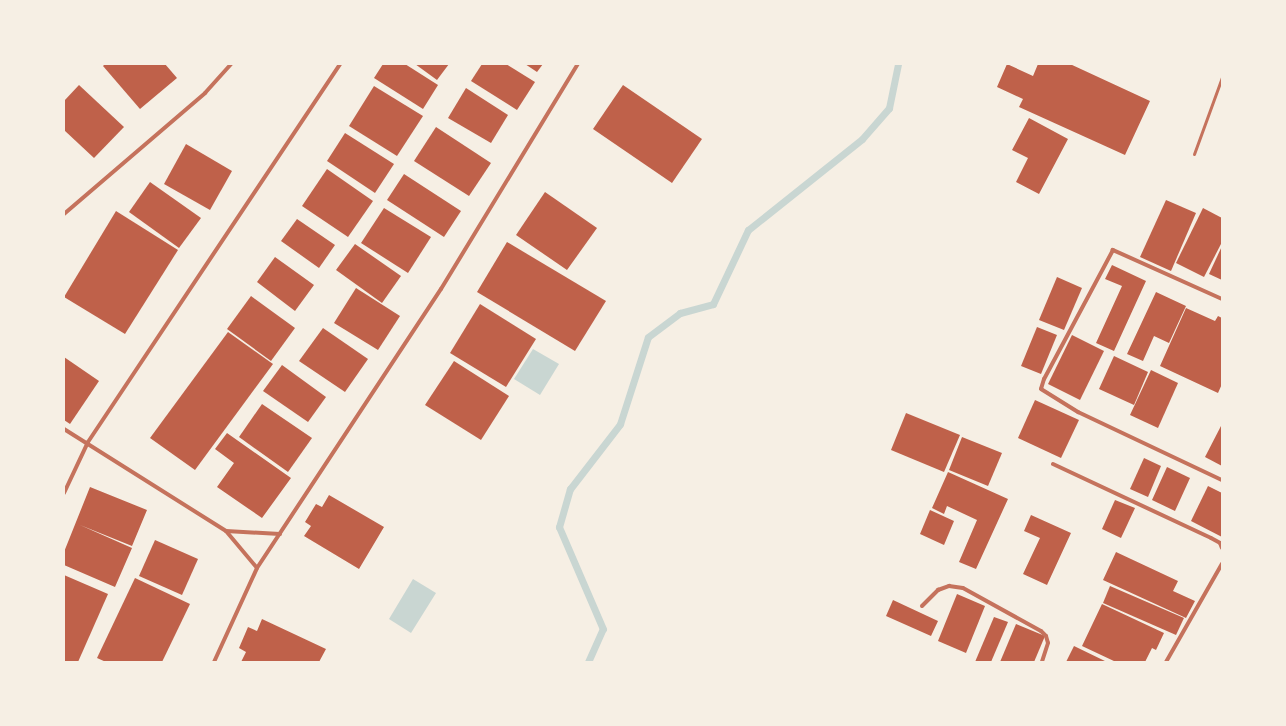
<!DOCTYPE html>
<style>
body{margin:0}
#map{position:relative;width:1286px;height:726px;overflow:hidden;background:#f6efe4;font-family:"Source Sans 3",sans-serif}
div>[style]{position:absolute}
[style*='--x']{left:calc(var(--x)*1px);top:calc(var(--y)*1px);width:calc(var(--w)*1px);rotate:calc(var(--a)*1deg)}
.water>*{inset:0;background:#c9d6d2}
.stream>*{height:7px;margin:-3.5px;padding:0 3.5px;transform-origin:3.5px;border-radius:3.5px;background:#c9d6d2}
.building>*{inset:0;background:#bf614a}
.service>*{height:3px;margin:-1.5px;padding:0 1.5px;transform-origin:1.5px;border-radius:1.5px;background:#c5725c}
.minor>*{height:4px;margin:-2px;padding:0 2px;transform-origin:2px;border-radius:2px;background:#c5725c}
span{translate:-50% -50%;white-space:nowrap;text-align:center;line-height:1.15;-webkit-text-stroke:4px #f6efe4;paint-order:stroke}
.frame{position:absolute;inset:0;border:65px solid #f6efe4;pointer-events:none}
</style>
<div id="map">
<div class="water">
<div style="clip-path:polygon(533px 349px,559px 364px,540px 395px,514px 379px)"></div>
<div style="clip-path:polygon(413px 579px,436px 593px,411px 633px,389px 619px)"></div>
</div>
<div class="stream">
<div style="--x:588;--y:662;--w:36;--a:-66"></div>
<div style="--x:603;--y:629;--w:111;--a:-113.3"></div>
<div style="--x:559;--y:527;--w:40;--a:-74"></div>
<div style="--x:570;--y:489;--w:82;--a:-52.4"></div>
<div style="--x:620;--y:424;--w:91;--a:-72.2"></div>
<div style="--x:648;--y:337;--w:40;--a:-37"></div>
<div style="--x:680;--y:313;--w:34;--a:-15"></div>
<div style="--x:713;--y:304;--w:82;--a:-64.7"></div>
<div style="--x:748;--y:230;--w:146;--a:-38.6"></div>
<div style="--x:862;--y:139;--w:41;--a:-48.9"></div>
<div style="--x:889;--y:108;--w:45;--a:-78.4"></div>
</div>
<div class="building">
<div style="clip-path:polygon(105px 64px,165px 64px,177px 78px,140px 109px,103px 66px)"></div>
<div style="clip-path:polygon(383px 64px,405px 64px,438px 85px,423px 109px,374px 78px)"></div>
<div style="clip-path:polygon(415px 64px,449px 64px,437px 80px)"></div>
<div style="clip-path:polygon(482px 64px,506px 64px,535px 82px,517px 110px,471px 81px)"></div>
<div style="clip-path:polygon(525px 64px,543px 64px,537px 72px)"></div>
<div style="clip-path:polygon(1007px 64px,1033px 76px,1038px 64px,1070px 64px,1150px 101px,1125px 155px,1019px 107px,1023px 99px,997px 87px)"></div>
<div style="clip-path:polygon(79px 85px,124px 127px,94px 158px,64px 130px,64px 101px)"></div>
<div style="clip-path:polygon(623px 85px,702px 139px,672px 183px,593px 129px)"></div>
<div style="clip-path:polygon(374px 86px,423px 116px,397px 156px,349px 126px)"></div>
<div style="clip-path:polygon(466px 88px,508px 115px,491px 143px,448px 118px)"></div>
<div style="clip-path:polygon(1029px 118px,1068px 139px,1039px 194px,1016px 182px,1028px 158px,1012px 150px)"></div>
<div style="clip-path:polygon(436px 127px,491px 163px,469px 196px,414px 161px)"></div>
<div style="clip-path:polygon(345px 133px,394px 164px,375px 193px,327px 161px)"></div>
<div style="clip-path:polygon(186px 144px,232px 171px,210px 210px,164px 184px)"></div>
<div style="clip-path:polygon(327px 169px,373px 201px,348px 237px,302px 206px)"></div>
<div style="clip-path:polygon(404px 174px,461px 211px,444px 237px,387px 200px)"></div>
<div style="clip-path:polygon(150px 182px,201px 218px,179px 248px,129px 212px)"></div>
<div style="clip-path:polygon(545px 192px,597px 228px,567px 270px,516px 235px)"></div>
<div style="clip-path:polygon(1166px 200px,1196px 213px,1171px 271px,1140px 257px)"></div>
<div style="clip-path:polygon(384px 208px,431px 237px,408px 273px,361px 243px)"></div>
<div style="clip-path:polygon(1203px 208px,1222px 218px,1222px 242px,1204px 277px,1176px 263px)"></div>
<div style="clip-path:polygon(116px 211px,178px 250px,125px 334px,64px 297px)"></div>
<div style="clip-path:polygon(297px 219px,335px 245px,319px 268px,281px 241px)"></div>
<div style="clip-path:polygon(507px 242px,606px 301px,575px 351px,477px 292px)"></div>
<div style="clip-path:polygon(355px 244px,401px 276px,382px 303px,336px 270px)"></div>
<div style="clip-path:polygon(1222px 246px,1222px 280px,1209px 274px)"></div>
<div style="clip-path:polygon(275px 257px,314px 285px,295px 311px,257px 282px)"></div>
<div style="clip-path:polygon(1112px 265px,1146px 281px,1114px 351px,1096px 343px,1122px 286px,1105px 279px)"></div>
<div style="clip-path:polygon(1057px 277px,1082px 288px,1064px 330px,1039px 320px)"></div>
<div style="clip-path:polygon(356px 288px,400px 316px,378px 350px,334px 323px)"></div>
<div style="clip-path:polygon(1156px 292px,1186px 306px,1169px 343px,1154px 336px,1143px 361px,1127px 354px)"></div>
<div style="clip-path:polygon(251px 296px,295px 328px,271px 361px,227px 329px)"></div>
<div style="clip-path:polygon(480px 304px,536px 339px,506px 387px,450px 353px)"></div>
<div style="clip-path:polygon(1186px 308px,1215px 321px,1218px 316px,1222px 318px,1222px 384px,1218px 393px,1160px 366px)"></div>
<div style="clip-path:polygon(1037px 327px,1057px 335px,1041px 374px,1021px 366px)"></div>
<div style="clip-path:polygon(323px 328px,368px 359px,345px 392px,299px 361px)"></div>
<div style="clip-path:polygon(228px 332px,273px 364px,195px 470px,150px 438px)"></div>
<div style="clip-path:polygon(1072px 335px,1104px 351px,1080px 400px,1048px 384px)"></div>
<div style="clip-path:polygon(1114px 356px,1148px 372px,1134px 405px,1099px 389px)"></div>
<div style="clip-path:polygon(64px 357px,99px 381px,70px 424px,64px 420px)"></div>
<div style="clip-path:polygon(454px 361px,509px 396px,481px 440px,425px 405px)"></div>
<div style="clip-path:polygon(282px 365px,326px 397px,308px 422px,263px 391px)"></div>
<div style="clip-path:polygon(1151px 370px,1178px 383px,1158px 428px,1130px 415px)"></div>
<div style="clip-path:polygon(1035px 400px,1079px 420px,1061px 458px,1018px 438px)"></div>
<div style="clip-path:polygon(262px 404px,312px 438px,288px 472px,239px 437px)"></div>
<div style="clip-path:polygon(906px 413px,960px 435px,944px 472px,891px 450px)"></div>
<div style="clip-path:polygon(1222px 424px,1222px 466px,1205px 457px)"></div>
<div style="clip-path:polygon(227px 433px,291px 478px,262px 518px,217px 487px,234px 463px,215px 449px)"></div>
<div style="clip-path:polygon(962px 437px,1002px 453px,988px 486px,949px 470px)"></div>
<div style="clip-path:polygon(1144px 458px,1161px 466px,1148px 497px,1130px 489px)"></div>
<div style="clip-path:polygon(1167px 467px,1190px 478px,1175px 511px,1152px 500px)"></div>
<div style="clip-path:polygon(948px 472px,1008px 499px,976px 569px,959px 562px,977px 520px,947px 506px,944px 514px,932px 508px)"></div>
<div style="clip-path:polygon(1208px 486px,1222px 493px,1222px 537px,1191px 521px)"></div>
<div style="clip-path:polygon(90px 487px,147px 510px,132px 546px,80px 525px,132px 548px,115px 587px,64px 565px,64px 552px)"></div>
<div style="clip-path:polygon(329px 495px,384px 527px,359px 569px,304px 536px,311px 526px,305px 522px,316px 504px,322px 507px)"></div>
<div style="clip-path:polygon(1115px 500px,1135px 508px,1121px 538px,1102px 529px)"></div>
<div style="clip-path:polygon(930px 510px,954px 521px,944px 545px,920px 534px)"></div>
<div style="clip-path:polygon(1031px 515px,1071px 533px,1047px 585px,1023px 574px,1040px 538px,1024px 531px)"></div>
<div style="clip-path:polygon(155px 540px,198px 559px,182px 595px,139px 576px)"></div>
<div style="clip-path:polygon(1116px 552px,1178px 581px,1173px 591px,1195px 601px,1186px 618px,1103px 580px)"></div>
<div style="clip-path:polygon(64px 575px,108px 594px,78px 662px,64px 662px)"></div>
<div style="clip-path:polygon(135px 578px,190px 604px,162px 662px,106px 662px,97px 658px)"></div>
<div style="clip-path:polygon(1110px 586px,1184px 618px,1176px 635px,1103px 603px)"></div>
<div style="clip-path:polygon(957px 594px,985px 606px,966px 653px,938px 641px)"></div>
<div style="clip-path:polygon(893px 600px,938px 621px,931px 636px,886px 616px)"></div>
<div style="clip-path:polygon(1102px 604px,1164px 633px,1156px 650px,1152px 648px,1145px 662px,1116px 662px,1082px 646px)"></div>
<div style="clip-path:polygon(994px 617px,1008px 622px,991px 662px,975px 662px)"></div>
<div style="clip-path:polygon(262px 619px,326px 649px,319px 662px,241px 662px,246px 652px,239px 648px,248px 627px,257px 631px)"></div>
<div style="clip-path:polygon(1016px 624px,1045px 636px,1034px 662px,1000px 662px)"></div>
<div style="clip-path:polygon(1074px 646px,1107px 662px,1066px 662px)"></div>
</div>
<div class="service">
<div style="--x:1194;--y:154;--w:82;--a:-70"></div>
</div>
<div class="minor">
<div style="--x:64;--y:214;--w:186;--a:-40.6"></div>
<div style="--x:205;--y:93;--w:39;--a:-48"></div>
<div style="--x:1222;--y:299;--w:120;--a:-155.8"></div>
<div style="--x:1113;--y:250;--w:146;--a:118.1"></div>
<div style="--x:1044;--y:379;--w:10;--a:107"></div>
<div style="--x:1041;--y:389;--w:44;--a:31.9"></div>
<div style="--x:1078;--y:412;--w:159;--a:25.3"></div>
<div style="--x:64;--y:429;--w:191;--a:32.2"></div>
<div style="--x:226;--y:531;--w:48;--a:50"></div>
<div style="--x:1053;--y:464;--w:174;--a:25.1"></div>
<div style="--x:1211;--y:538;--w:10;--a:29"></div>
<div style="--x:1220;--y:543;--w:5;--a:68"></div>
<div style="--x:64;--y:493;--w:56;--a:-64.8"></div>
<div style="--x:88;--y:442;--w:454;--a:-56.3"></div>
<div style="--x:226;--y:531;--w:54;--a:3.2"></div>
<div style="--x:922;--y:606;--w:23;--a:-45"></div>
<div style="--x:938;--y:590;--w:12;--a:-20"></div>
<div style="--x:949;--y:586;--w:14;--a:8"></div>
<div style="--x:963;--y:588;--w:89;--a:28.9"></div>
<div style="--x:1041;--y:631;--w:7;--a:45"></div>
<div style="--x:1046;--y:636;--w:7;--a:74"></div>
<div style="--x:1048;--y:643;--w:20;--a:108"></div>
<div style="--x:214;--y:662;--w:103;--a:-65.4"></div>
<div style="--x:257;--y:568;--w:334;--a:-56.6"></div>
<div style="--x:441;--y:289;--w:263;--a:-58.7"></div>
<div style="--x:1166;--y:662;--w:113;--a:-60.3"></div>
</div>
<div class="frame"></div>
</div>
